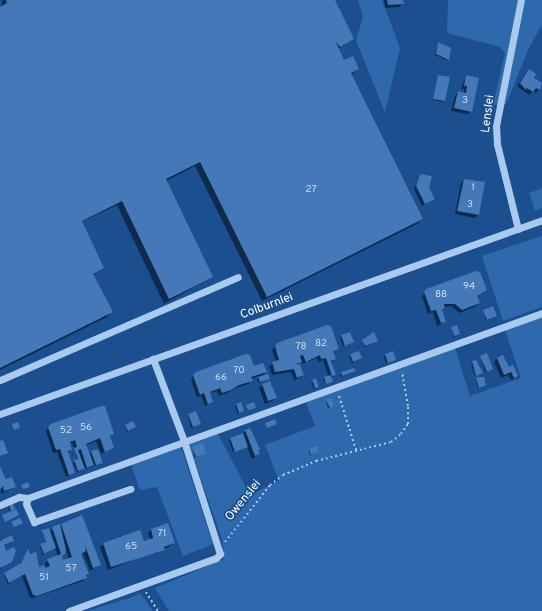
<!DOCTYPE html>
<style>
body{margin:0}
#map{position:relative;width:542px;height:611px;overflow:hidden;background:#1b4f8f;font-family:Overpass,sans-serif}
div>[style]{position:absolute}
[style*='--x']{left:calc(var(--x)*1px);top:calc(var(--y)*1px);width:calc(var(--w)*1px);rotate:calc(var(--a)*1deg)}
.green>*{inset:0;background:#2e69ad}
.shadow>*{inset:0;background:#0007}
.building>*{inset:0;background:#4478b7}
.path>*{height:2px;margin-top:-1px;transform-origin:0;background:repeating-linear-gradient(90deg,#a9c9ee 0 2px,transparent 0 5px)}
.minor>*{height:7px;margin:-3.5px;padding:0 3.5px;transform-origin:3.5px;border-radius:3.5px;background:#a9c9ee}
span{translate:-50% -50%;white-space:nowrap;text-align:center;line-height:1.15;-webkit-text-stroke:3.5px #1b4f8f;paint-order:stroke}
.number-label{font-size:10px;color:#d0dded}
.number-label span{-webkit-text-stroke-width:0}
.street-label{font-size:12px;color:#fff}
</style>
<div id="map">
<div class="green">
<div style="clip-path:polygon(358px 0,382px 0,400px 48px,385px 112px,356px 41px,363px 16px)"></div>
<div style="clip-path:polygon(448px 0,542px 0,542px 25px,529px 48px,506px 104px,493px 105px,505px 53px,500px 47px,447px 33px)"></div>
<div style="clip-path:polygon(542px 188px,542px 208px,535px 211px,529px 193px)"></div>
<div style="clip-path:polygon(542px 236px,542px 307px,503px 321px,482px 256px)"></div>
<div style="clip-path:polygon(542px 317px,542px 611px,169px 611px,155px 588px,224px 559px,222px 540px,189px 444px,217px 432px,250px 495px,279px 481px,265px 445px,315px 426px,305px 400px,455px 348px,470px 396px,521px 378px,505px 330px)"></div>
<div style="clip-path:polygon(181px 447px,213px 544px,183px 556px,157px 487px,140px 490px,131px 465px)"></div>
<div style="clip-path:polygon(140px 593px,153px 611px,87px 611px,133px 597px)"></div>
</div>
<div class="shadow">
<div style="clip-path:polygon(2px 0,334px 0,353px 39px,338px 49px,344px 61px,358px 69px,351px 75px,422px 219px,417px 224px,262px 301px,195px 166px,166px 181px,212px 277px,164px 304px,117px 205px,81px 222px,103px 268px,93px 275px,111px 312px,107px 317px,0 370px)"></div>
<div style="clip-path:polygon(384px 0,402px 0,402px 4px,399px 7px,385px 8px)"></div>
<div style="clip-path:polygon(438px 43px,443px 44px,447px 60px,435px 55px)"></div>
<div style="clip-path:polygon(526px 73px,542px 85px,536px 93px,533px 91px,529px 95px,517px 86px)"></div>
<div style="clip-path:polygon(438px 76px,444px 101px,443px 102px,433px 100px)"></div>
<div style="clip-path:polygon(466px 76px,471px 111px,468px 114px,451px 111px,455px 96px,458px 92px,464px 94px,464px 89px,461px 89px)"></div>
<div style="clip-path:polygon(420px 175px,434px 198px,422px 206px,414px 189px)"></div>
<div style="clip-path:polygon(464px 180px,478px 215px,475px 218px,455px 214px,461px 183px)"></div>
<div style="clip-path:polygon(425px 293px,482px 293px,476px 297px,479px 303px,476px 306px,459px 313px,452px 306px,444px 307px,441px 310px,445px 321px,437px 326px,433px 312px,428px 314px,422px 296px)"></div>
<div style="clip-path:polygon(484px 310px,496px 316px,486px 321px)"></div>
<div style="clip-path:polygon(452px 328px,459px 334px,453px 337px)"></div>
<div style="clip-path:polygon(349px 333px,353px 342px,343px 346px,340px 337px)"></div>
<div style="clip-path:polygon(363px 341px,377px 341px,364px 347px)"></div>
<div style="clip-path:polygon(277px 344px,338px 348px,332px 352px,335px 359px,331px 363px,335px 374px,331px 378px,332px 381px,325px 384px,323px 379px,329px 377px,323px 360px,318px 362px,317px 358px,302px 364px,301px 361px,297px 365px,303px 375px,300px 378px,294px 380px,291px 372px,272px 375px,269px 366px,276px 362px,272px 350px)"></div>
<div style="clip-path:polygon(359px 352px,361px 358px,352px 363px,349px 356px)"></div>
<div style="clip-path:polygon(392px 352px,395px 360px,386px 363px,384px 356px)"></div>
<div style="clip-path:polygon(481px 357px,492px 369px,491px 370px,485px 372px)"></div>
<div style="clip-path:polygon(497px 359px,516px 376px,513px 379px,511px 380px,508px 375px,501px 378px,494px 362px)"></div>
<div style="clip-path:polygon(476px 361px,480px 374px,475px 376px,471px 364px)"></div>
<div style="clip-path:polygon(253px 367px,266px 372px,260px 377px,269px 379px,259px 383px,257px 379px,261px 375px,251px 379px,249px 384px,235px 388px,227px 393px,219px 396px,217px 391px,210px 393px,212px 401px,205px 406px,201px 396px,197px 397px,191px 379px,196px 373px)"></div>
<div style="clip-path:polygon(355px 371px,341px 377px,340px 375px,341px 373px)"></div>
<div style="clip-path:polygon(476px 379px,485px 385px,478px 388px)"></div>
<div style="clip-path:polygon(316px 380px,318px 386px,314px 389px,311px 382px)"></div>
<div style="clip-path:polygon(262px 385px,276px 398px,272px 401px,265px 404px,259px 388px)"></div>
<div style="clip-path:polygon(327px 400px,332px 407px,328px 408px,326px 402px)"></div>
<div style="clip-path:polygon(240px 403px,243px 411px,238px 414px,235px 406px)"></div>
<div style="clip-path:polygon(188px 414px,199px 424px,191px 428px)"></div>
<div style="clip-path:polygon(51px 424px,113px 434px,110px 437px,112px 447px,101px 454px,96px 441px,86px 445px,89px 455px,92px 452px,102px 463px,77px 472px,73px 463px,77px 460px,75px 449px,72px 443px,69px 443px,71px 450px,68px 453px,74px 472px,66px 477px,57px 452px,53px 453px,46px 431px)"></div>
<div style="clip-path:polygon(126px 426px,134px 428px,127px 432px)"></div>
<div style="clip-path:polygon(246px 431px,259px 454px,252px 459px,247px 447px,233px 452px,229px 440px)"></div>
<div style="clip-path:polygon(193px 448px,205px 454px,194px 458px)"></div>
<div style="clip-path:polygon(309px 449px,318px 452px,310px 456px)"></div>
<div style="clip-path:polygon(0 468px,3px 477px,14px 487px,1px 494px)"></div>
<div style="clip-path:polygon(12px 504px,14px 508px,10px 512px,8px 507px)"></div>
<div style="clip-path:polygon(evenodd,82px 517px,99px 565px,90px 571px,83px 553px,80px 555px,88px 574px,83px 581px,33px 598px,30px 598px,22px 576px,8px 584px,4px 575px,19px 565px,28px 551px,38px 568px,46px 568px,45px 563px,58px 556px,55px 548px,43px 555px,40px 546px,46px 543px,43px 531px,49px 531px,82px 517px,65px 547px,69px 559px,62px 561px,61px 557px,65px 547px)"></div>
<div style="clip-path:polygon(168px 525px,174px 543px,170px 546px,155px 554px,154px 552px,108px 570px,100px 547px,104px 544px,150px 540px,148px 533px,151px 530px)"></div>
<div style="clip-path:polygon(0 540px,13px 541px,3px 546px,11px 561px,0 569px)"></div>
</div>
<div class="building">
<div style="clip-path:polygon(6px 0,335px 0,354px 39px,340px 47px,336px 42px,344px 60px,353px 56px,359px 69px,351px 73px,423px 219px,267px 297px,200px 162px,166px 179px,213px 277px,169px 299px,122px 201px,82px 221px,104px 268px,93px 274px,113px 312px,0 368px,0 7px,7px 3px)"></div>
<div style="clip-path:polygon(387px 0,403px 0,404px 4px,388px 5px)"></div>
<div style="clip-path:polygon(438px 42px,451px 48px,449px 60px,436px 54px)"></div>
<div style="clip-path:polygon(529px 69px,536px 74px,534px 78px,542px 83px,540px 90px,536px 88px,533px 92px,527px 88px,526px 90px,520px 83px)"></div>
<div style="clip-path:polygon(438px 75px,450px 77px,445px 101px,433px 99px)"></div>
<div style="clip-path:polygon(466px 75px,479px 78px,472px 112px,454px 108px,458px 91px,466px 93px,467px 86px,464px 86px)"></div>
<div style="clip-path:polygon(420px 174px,432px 176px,429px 188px,435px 199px,425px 204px,416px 186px)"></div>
<div style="clip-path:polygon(464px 179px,485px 182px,479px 215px,457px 211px)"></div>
<div style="clip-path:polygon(476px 271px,480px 272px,487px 290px,477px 296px,480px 303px,462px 310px,455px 304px,444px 304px,445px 308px,442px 309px,446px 322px,441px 323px,436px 310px,431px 311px,424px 292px,426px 289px)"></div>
<div style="clip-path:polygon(493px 306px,497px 316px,487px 320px,483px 310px)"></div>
<div style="clip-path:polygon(327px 325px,331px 326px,339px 349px,333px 351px,336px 359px,331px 361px,336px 375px,332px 376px,326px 358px,321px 359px,320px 355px,306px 362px,303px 355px,300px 356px,302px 362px,296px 364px,300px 365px,304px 375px,297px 378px,294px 369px,275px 372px,272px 362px,279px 360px,275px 346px,277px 343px)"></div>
<div style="clip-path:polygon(457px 325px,460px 334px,454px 336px,451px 327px)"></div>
<div style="clip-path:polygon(350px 332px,354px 342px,345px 346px,341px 335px)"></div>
<div style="clip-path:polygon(374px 332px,378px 341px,365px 346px,362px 340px)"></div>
<div style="clip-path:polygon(359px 351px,362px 358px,353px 362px,350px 354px)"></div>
<div style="clip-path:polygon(393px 351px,396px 360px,388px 363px,385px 354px)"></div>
<div style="clip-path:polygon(487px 353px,493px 369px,487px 372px,480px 356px)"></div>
<div style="clip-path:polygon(246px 354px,250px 355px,254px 366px,263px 363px,267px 372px,251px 377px,253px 381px,239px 385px,231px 390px,222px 393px,220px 388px,210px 392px,213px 402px,208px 404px,204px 393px,200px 395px,193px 375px,196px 372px)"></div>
<div style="clip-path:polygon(503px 355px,509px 367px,513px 365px,518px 376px,514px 378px,511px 372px,504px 375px,497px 358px)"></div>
<div style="clip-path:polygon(476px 360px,483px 373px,476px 376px,472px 361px)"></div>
<div style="clip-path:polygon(354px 368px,356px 371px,342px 376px,341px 372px)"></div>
<div style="clip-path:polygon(268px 374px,270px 379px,260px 382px,258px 377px)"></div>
<div style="clip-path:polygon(331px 375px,333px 382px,326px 384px,324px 377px)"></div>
<div style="clip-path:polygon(479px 377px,484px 377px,486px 385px,479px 388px,476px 378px)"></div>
<div style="clip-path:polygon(316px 378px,319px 387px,315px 388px,312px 380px)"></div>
<div style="clip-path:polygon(270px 381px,277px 398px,268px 401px,262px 384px)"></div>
<div style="clip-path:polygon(331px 398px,334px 406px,330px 408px,326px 400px)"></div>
<div style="clip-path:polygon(241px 402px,244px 411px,239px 413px,236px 404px)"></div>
<div style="clip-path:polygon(254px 402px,256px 408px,248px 410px,246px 405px)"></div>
<div style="clip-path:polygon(101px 406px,105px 406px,114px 434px,110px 436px,114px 448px,105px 452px,100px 438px,86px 444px,94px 465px,87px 468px,81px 449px,78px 450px,85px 469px,78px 471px,74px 460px,78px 459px,74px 448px,77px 447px,75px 440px,70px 442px,72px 450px,68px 451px,75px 473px,69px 475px,60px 449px,56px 450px,48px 427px,51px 424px)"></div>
<div style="clip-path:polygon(196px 411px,201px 424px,193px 427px,188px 414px)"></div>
<div style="clip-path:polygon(275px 419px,277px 424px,267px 428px,265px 423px)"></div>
<div style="clip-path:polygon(133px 421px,136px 427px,128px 431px,125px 425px)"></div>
<div style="clip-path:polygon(18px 422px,20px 428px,14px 430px,12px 424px)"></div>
<div style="clip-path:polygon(250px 428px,260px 449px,258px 450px,260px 454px,255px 456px,245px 430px)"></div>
<div style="clip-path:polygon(243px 433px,248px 447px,235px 452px,230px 438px)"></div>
<div style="clip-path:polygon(3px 440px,8px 453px,0 456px,0 441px)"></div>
<div style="clip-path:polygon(203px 443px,206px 454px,196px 457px,192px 447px)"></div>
<div style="clip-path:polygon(317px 446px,319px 452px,311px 455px,309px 448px)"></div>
<div style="clip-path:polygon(98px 449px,103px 463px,96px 465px,91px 451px)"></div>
<div style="clip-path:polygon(0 466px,4px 476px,6px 479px,12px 477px,16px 487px,4px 491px,3px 486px,0 490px)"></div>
<div style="clip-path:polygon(28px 482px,30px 487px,23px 489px,21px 485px)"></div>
<div style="clip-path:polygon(13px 503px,15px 509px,11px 511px,9px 505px)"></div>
<div style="clip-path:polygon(16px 509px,19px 515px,5px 522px,2px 515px)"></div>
<div style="clip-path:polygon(82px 515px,101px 565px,93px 568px,85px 545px,86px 551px,81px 554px,89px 574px,86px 575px,87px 578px,37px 596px,33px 595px,25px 574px,9px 583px,4px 573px,21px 563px,28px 549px,30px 554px,36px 552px,39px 567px,44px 565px,45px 568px,50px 566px,47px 559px,61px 554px,52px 527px,60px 524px,66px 550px,65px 554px,62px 556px,63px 560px,72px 557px,61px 524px)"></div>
<div style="clip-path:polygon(20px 518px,23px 523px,14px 527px,11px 522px)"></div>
<div style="clip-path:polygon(168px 523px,175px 543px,164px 547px,165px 550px,111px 567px,103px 543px,140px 530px,144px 541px,153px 538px,151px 529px)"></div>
<div style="clip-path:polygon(49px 528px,56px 548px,44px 554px,40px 544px,46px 542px,42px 530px)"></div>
<div style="clip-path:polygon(12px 535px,14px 541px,4px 545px,6px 551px,14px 547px,16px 551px,12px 562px,0 568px,0 541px)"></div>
</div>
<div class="path">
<div style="--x:339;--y:396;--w:57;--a:72.5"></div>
<div style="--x:225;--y:542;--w:73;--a:-51.7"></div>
<div style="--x:270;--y:485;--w:16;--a:-38"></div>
<div style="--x:283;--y:475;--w:36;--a:-23"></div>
<div style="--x:316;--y:461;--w:77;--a:-14.2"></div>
<div style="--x:391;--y:442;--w:13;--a:-39"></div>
<div style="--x:401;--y:434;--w:12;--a:-55"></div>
<div style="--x:408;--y:424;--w:18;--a:-90"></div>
<div style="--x:408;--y:406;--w:35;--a:-100"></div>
<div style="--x:146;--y:592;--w:22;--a:58"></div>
</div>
<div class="minor">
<div style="--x:518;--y:229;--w:88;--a:-103.9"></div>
<div style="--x:497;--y:144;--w:18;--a:-93"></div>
<div style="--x:496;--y:126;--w:128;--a:-78.8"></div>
<div style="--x:0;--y:380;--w:259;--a:-23.4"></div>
<div style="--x:0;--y:414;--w:576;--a:-19.69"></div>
<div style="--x:28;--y:498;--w:6;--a:108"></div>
<div style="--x:26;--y:504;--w:20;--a:66"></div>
<div style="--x:34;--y:522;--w:102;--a:-19"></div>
<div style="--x:0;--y:505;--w:21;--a:-23"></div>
<div style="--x:19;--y:497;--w:9;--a:6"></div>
<div style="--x:28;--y:498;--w:546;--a:-19.79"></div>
<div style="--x:69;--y:611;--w:156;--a:-19.8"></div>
<div style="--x:216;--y:558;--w:6;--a:-45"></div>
<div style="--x:220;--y:554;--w:119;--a:-107.7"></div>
<div style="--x:184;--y:441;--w:88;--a:-110.7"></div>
</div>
<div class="number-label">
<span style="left:465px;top:101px">3</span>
<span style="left:473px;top:188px">1</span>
<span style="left:311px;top:190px">27</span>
<span style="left:470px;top:205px">3</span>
<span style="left:469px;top:287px">94</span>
<span style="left:441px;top:295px">88</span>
<span style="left:321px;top:344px">82</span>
<span style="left:301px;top:347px">78</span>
<span style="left:239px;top:371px">70</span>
<span style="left:221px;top:378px">66</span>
<span style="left:86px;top:428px">56</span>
<span style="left:66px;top:431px">52</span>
<span style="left:162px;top:534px">71</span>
<span style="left:131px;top:547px">65</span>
<span style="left:71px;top:569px">57</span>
<span style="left:44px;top:578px">51</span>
</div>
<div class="street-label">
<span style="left:489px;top:114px;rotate:-83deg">Lenslei</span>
<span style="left:267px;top:307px;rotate:-20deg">Colburnlei</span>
<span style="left:244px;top:501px;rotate:-51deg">Owenslei</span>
</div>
</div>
